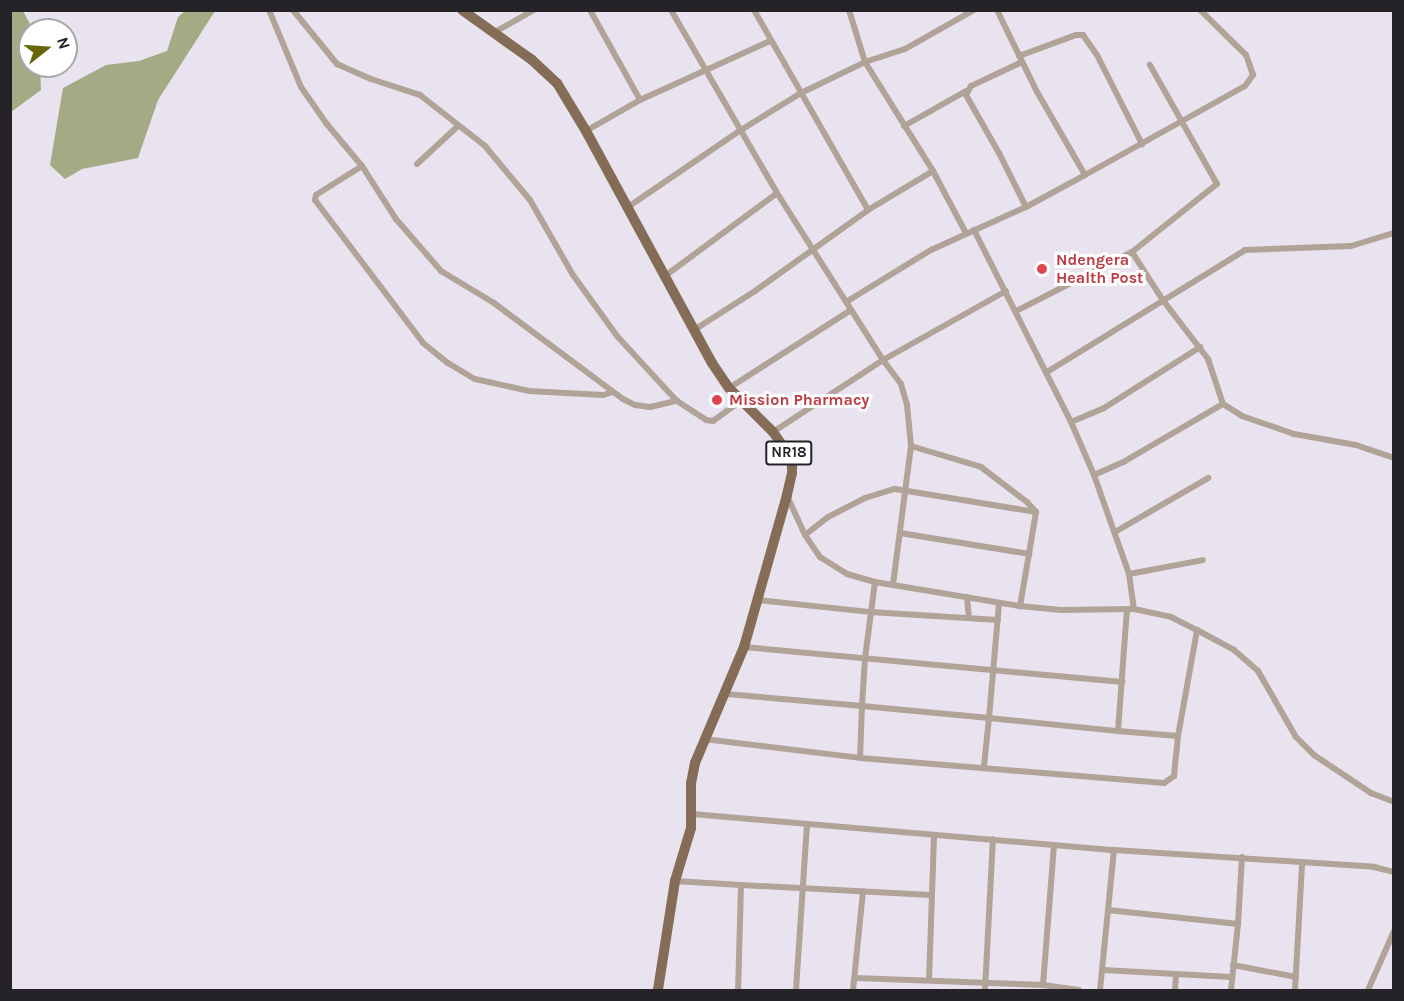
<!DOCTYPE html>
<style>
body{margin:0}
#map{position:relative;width:1404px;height:1001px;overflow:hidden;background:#e8e3ef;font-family:Karla,sans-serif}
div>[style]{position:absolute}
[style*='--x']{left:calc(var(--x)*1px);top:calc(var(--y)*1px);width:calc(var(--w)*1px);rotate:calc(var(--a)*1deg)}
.forest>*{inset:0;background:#a3aa84}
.street>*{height:6px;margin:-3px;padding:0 3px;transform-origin:3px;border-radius:3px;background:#b1a397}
.primary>*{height:10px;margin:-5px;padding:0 5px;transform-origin:5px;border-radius:5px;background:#846c56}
.dots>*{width:16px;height:16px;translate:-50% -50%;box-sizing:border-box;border:3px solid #fff;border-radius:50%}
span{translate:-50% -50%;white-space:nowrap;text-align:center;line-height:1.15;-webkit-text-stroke:6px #fff;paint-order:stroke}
.shield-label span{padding:2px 4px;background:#fff;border:2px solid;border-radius:4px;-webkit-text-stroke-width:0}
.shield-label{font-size:15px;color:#252327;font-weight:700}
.health-label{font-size:16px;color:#be3a42;font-weight:700}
.left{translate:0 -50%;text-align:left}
.frame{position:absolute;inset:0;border:12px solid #252327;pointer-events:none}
.north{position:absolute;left:18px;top:18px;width:60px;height:60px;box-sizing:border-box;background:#fff;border:2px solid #a8a7a9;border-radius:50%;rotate:73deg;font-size:16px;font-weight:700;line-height:24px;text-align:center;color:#252327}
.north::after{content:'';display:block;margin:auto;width:21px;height:27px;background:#676805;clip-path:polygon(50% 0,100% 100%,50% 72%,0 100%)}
</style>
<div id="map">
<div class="forest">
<div style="clip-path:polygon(11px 10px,23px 11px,33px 30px,30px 30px,30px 66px,40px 66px,41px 90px,11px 112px)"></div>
<div style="clip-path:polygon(185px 11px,215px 11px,158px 100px,138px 158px,82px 169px,65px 179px,50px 165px,63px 88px,106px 65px,139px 61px,167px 51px,178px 17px)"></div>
</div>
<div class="street">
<div style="--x:269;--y:10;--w:83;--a:67.4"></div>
<div style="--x:301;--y:87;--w:44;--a:55.2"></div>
<div style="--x:326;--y:123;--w:56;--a:50.1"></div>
<div style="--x:362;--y:166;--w:63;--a:57.3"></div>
<div style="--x:396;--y:219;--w:69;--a:49.1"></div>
<div style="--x:441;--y:271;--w:62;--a:31.1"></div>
<div style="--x:494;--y:303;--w:161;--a:36.7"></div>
<div style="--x:623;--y:399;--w:13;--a:27"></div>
<div style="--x:635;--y:405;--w:15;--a:8"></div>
<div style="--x:650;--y:407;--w:28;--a:-13"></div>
<div style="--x:293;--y:10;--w:70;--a:50.8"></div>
<div style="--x:337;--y:64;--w:37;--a:24"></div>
<div style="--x:371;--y:79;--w:52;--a:18.1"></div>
<div style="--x:420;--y:95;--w:83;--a:38.1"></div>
<div style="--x:485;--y:146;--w:70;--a:50.2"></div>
<div style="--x:530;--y:200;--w:86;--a:60.2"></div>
<div style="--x:573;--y:275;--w:75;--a:54.2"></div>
<div style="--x:617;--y:336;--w:88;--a:47.3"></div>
<div style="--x:677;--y:401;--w:35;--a:33"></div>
<div style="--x:706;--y:420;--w:7;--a:8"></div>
<div style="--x:713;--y:421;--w:34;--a:-36"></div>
<div style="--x:590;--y:10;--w:103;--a:60.9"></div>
<div style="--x:640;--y:100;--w:143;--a:-24.4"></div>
<div style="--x:671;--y:10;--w:211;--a:59.9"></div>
<div style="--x:777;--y:193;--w:198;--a:57.6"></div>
<div style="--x:883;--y:360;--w:141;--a:-29.3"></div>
<div style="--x:754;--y:10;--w:230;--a:60.3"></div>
<div style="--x:849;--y:10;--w:54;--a:72.9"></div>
<div style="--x:865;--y:62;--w:128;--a:58"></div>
<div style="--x:933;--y:171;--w:70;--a:62"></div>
<div style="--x:493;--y:33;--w:47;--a:-29.3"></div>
<div style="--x:1019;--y:56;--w:61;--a:-20.2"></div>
<div style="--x:1076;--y:35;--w:7;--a:0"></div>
<div style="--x:1083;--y:35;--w:24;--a:55"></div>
<div style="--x:1097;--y:55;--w:100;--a:63.2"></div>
<div style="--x:1022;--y:62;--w:56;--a:154.8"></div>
<div style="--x:971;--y:86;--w:10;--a:119"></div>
<div style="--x:966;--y:95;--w:67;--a:60.4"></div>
<div style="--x:999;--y:153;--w:60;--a:63.4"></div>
<div style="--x:904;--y:126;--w:71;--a:-29.4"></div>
<div style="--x:586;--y:131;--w:62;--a:-29.9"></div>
<div style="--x:417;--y:164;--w:54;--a:-42.8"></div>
<div style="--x:362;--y:166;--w:54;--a:147.8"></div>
<div style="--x:316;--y:195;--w:5;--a:101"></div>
<div style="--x:315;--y:200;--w:179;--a:52.9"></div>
<div style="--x:423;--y:343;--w:32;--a:39"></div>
<div style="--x:448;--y:363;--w:31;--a:31"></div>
<div style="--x:475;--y:379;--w:55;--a:12.5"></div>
<div style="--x:529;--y:391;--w:74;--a:3.1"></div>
<div style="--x:603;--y:395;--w:10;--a:-17"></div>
<div style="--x:1085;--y:175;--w:183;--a:-29.1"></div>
<div style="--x:1245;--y:86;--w:14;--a:-54"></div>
<div style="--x:1253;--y:75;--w:21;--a:-109"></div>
<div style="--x:1246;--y:55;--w:64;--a:-135.6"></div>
<div style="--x:628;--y:207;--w:137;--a:-34.3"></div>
<div style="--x:741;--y:130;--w:70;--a:-31.7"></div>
<div style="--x:801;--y:93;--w:71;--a:-25.8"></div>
<div style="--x:865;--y:62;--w:42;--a:-18"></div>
<div style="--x:905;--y:49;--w:79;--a:-29.5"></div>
<div style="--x:974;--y:230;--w:215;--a:63.2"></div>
<div style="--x:1071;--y:422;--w:58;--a:66.5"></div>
<div style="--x:1094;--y:475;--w:105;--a:70.5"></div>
<div style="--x:1129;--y:574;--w:35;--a:82"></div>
<div style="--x:1132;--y:252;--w:56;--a:57.4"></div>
<div style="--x:1162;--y:299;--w:76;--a:52.5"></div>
<div style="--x:1208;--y:359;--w:47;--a:71.6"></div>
<div style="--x:1223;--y:404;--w:22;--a:32"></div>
<div style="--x:1242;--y:416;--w:55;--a:19.1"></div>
<div style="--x:1294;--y:434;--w:63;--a:10.1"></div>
<div style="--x:1356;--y:445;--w:40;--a:18.9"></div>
<div style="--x:665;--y:276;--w:139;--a:-36.5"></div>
<div style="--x:846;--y:302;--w:100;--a:-31.5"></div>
<div style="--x:931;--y:250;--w:104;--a:-24.4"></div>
<div style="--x:1026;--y:207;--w:67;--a:-28.5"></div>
<div style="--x:1085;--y:175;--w:96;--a:-120"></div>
<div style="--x:1037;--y:92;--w:91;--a:-116"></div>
<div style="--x:1016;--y:311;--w:130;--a:-27"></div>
<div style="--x:1132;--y:252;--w:109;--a:-38.7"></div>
<div style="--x:1217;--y:184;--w:137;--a:-119.4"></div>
<div style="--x:694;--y:330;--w:72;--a:-32.6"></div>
<div style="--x:755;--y:291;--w:139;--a:-35.6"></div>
<div style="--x:868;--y:210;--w:76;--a:-31"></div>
<div style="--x:1047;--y:372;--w:233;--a:-31.6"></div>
<div style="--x:1245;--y:250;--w:106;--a:-2.2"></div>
<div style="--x:1351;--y:246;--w:45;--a:-16.8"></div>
<div style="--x:729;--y:388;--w:145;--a:-32.6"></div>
<div style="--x:1071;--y:422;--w:36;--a:-23"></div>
<div style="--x:1104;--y:408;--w:114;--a:-32.4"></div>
<div style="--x:773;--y:432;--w:131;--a:-33.2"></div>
<div style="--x:883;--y:360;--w:30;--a:53"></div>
<div style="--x:901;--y:384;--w:22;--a:74"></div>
<div style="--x:907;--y:405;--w:41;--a:84.4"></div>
<div style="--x:911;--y:446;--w:140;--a:97.4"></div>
<div style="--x:911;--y:446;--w:73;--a:16.7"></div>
<div style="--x:981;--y:467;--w:58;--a:37.3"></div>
<div style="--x:1027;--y:502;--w:13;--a:48"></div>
<div style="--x:1036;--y:512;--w:43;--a:99.5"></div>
<div style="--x:1094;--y:475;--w:34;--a:-24"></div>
<div style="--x:1125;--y:461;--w:113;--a:-30.2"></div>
<div style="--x:787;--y:496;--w:43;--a:65.2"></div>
<div style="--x:805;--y:535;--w:27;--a:56"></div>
<div style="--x:820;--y:557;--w:32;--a:32"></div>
<div style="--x:847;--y:574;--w:29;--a:16"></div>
<div style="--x:875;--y:582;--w:147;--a:9.4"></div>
<div style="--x:1020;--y:606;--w:41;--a:5.6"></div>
<div style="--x:1061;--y:610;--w:73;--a:-0.8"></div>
<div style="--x:1134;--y:609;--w:38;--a:12"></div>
<div style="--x:1171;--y:617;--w:29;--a:27"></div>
<div style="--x:1197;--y:630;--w:42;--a:28.4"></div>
<div style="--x:1234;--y:650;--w:32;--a:41"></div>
<div style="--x:1258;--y:671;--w:76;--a:60.1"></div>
<div style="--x:1296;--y:737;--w:25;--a:45"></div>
<div style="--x:1314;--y:755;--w:69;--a:33.7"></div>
<div style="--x:1371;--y:793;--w:25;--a:21"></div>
<div style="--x:1115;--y:532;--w:108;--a:-30.1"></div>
<div style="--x:900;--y:533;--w:131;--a:9.2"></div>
<div style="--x:1029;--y:554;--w:53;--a:99.8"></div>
<div style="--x:805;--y:535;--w:29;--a:-38"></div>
<div style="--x:828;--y:517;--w:42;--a:-27.2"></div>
<div style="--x:865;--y:498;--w:31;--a:-17"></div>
<div style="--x:895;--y:489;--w:143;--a:9.3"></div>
<div style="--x:1129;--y:574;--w:75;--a:-10.7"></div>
<div style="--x:875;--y:582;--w:77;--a:97.5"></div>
<div style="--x:865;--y:658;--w:48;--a:93.6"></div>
<div style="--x:862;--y:706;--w:128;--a:5.4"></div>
<div style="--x:989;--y:718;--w:115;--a:-85"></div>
<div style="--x:967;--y:597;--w:21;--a:85"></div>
<div style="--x:758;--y:600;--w:114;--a:6.1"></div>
<div style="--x:871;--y:612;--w:127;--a:3.6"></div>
<div style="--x:744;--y:647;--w:380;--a:5.3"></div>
<div style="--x:726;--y:694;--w:137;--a:5"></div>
<div style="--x:862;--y:706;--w:52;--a:92.2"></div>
<div style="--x:1118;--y:731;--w:60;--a:4.8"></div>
<div style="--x:704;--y:739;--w:157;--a:6.9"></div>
<div style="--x:860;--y:758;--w:305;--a:4.7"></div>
<div style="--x:1164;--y:783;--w:12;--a:-35"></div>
<div style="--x:1174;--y:776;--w:40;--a:-84.3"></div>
<div style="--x:1178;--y:736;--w:108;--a:-79.8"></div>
<div style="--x:984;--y:766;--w:48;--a:-84.1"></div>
<div style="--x:989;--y:718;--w:130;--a:5.8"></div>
<div style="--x:1118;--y:731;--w:122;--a:-85.8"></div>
<div style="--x:692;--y:814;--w:424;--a:4.9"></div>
<div style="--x:1114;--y:850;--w:261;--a:3.7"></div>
<div style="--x:1374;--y:867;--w:21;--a:14"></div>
<div style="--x:675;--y:881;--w:66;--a:3.5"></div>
<div style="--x:741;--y:885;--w:105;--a:91.6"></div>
<div style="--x:741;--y:885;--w:190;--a:3"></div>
<div style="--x:1108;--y:910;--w:131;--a:6.1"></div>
<div style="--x:1238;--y:924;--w:66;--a:96.1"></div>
<div style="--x:1238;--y:924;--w:67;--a:-86.6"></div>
<div style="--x:1233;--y:965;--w:64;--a:10.8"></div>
<div style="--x:1103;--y:970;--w:128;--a:3.1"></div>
<div style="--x:855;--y:978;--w:188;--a:2.1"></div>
<div style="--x:1043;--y:985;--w:36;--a:8"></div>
<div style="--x:929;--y:980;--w:145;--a:-88"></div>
<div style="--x:1043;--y:985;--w:140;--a:-85.5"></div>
<div style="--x:796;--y:990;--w:166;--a:-86.2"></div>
<div style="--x:853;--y:990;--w:99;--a:-84.2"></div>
<div style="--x:985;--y:990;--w:151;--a:-87"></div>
<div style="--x:1100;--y:990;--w:141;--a:-84.3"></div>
<div style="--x:1175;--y:990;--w:15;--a:-86"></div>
<div style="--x:1295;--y:990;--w:127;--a:-86.8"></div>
<div style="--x:1368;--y:990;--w:64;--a:-66.2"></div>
</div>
<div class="primary">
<div style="--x:462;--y:10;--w:86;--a:35.5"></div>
<div style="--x:532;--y:60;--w:34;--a:43"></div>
<div style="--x:557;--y:83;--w:56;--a:58.9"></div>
<div style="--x:586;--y:131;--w:264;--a:61.5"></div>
<div style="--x:712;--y:363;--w:30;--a:56"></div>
<div style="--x:729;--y:388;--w:62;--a:45"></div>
<div style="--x:773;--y:432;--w:33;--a:55"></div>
<div style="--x:792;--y:459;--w:14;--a:90"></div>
<div style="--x:792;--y:473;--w:23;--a:103"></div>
<div style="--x:787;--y:495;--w:158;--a:105.8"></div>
<div style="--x:744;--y:647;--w:126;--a:112.9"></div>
<div style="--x:695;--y:763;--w:20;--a:101"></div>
<div style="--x:691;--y:783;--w:45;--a:90"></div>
<div style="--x:691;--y:828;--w:55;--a:106.8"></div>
<div style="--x:675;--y:881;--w:110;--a:98.9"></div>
</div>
<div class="dots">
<div style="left:1042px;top:269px;background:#e0444e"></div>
<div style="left:717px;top:400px;background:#e0444e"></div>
</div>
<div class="shield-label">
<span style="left:789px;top:453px">NR18</span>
</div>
<div class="health-label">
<span class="left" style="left:1056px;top:269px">Ndengera<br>Health Post</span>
<span class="left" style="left:729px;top:400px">Mission Pharmacy</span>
</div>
<div class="frame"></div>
<div class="north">N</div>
</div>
